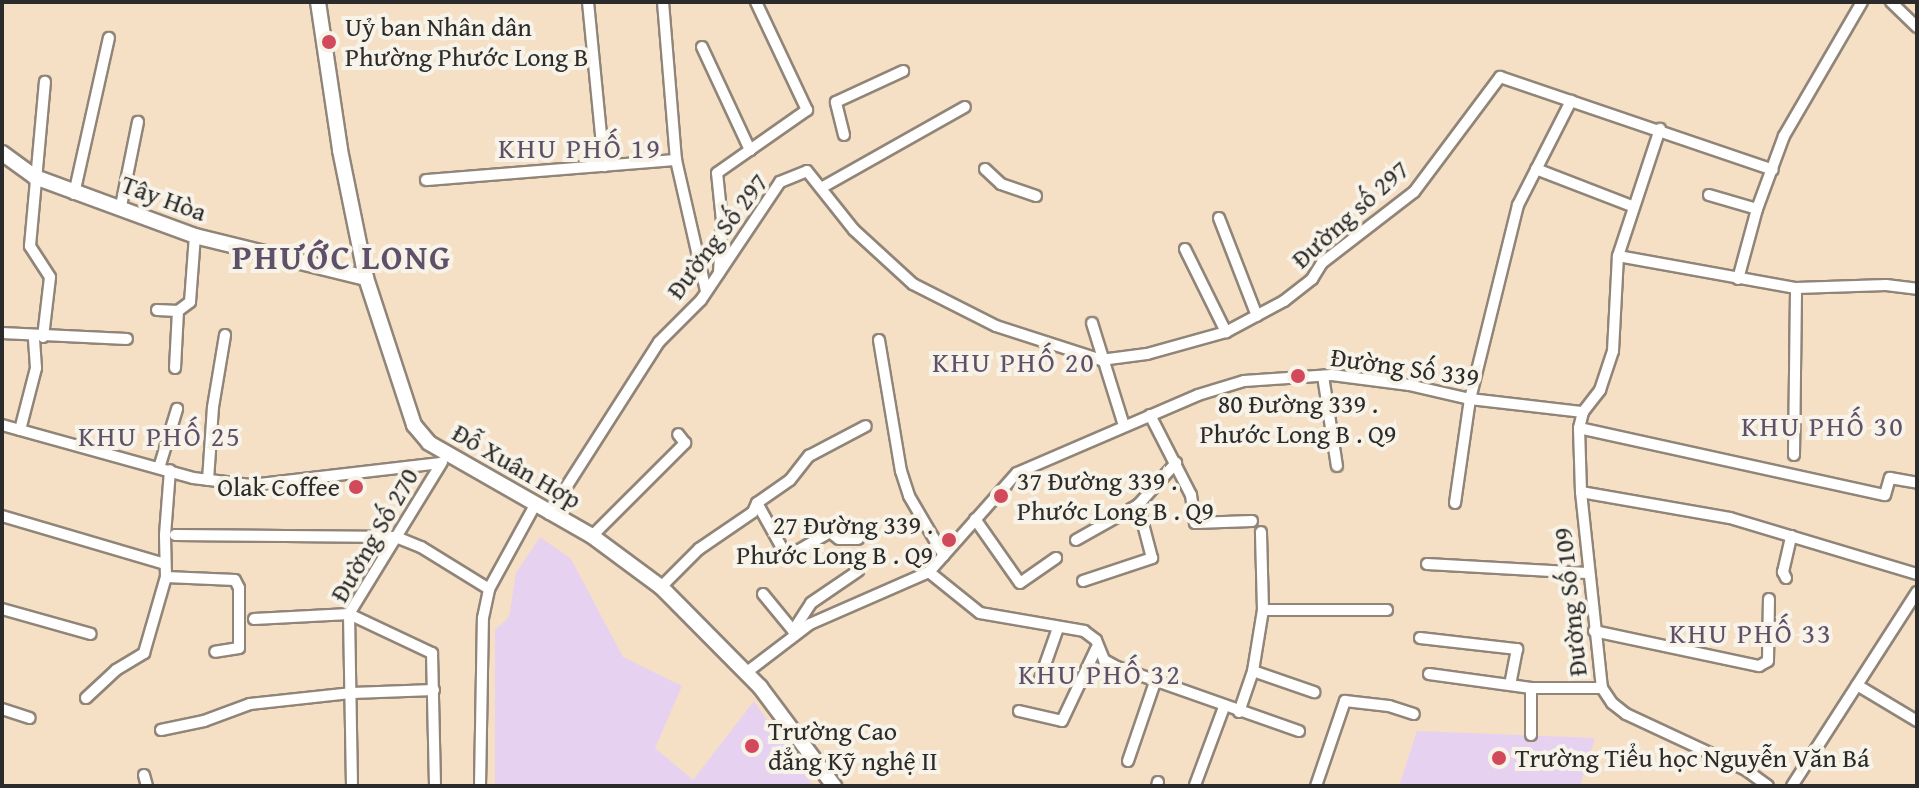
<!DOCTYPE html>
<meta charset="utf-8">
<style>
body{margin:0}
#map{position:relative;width:1919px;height:788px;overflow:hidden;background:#f5dfc5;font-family:"Gentium Book Plus",serif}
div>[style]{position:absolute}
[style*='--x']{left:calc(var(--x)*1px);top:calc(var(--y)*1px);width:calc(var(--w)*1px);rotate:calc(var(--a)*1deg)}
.built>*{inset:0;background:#e6d2f0}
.roads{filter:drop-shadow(2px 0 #908578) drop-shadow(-2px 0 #908578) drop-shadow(0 2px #908578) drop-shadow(0 -2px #908578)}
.street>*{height:10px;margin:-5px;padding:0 5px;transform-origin:5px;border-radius:5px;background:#fff}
.secondary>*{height:14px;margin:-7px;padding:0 7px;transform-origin:7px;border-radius:7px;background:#fff}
.dots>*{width:22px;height:22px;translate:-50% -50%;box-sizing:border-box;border:4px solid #f7f3e8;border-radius:50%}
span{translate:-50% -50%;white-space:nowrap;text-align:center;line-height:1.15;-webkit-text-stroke:8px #f7f3e8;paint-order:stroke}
.poi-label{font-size:26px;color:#2b2b2b}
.left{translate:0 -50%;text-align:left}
.right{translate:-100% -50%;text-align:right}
.street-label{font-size:26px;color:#2b2b2b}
.neighbourhood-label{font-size:28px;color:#5e5068;letter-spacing:2px}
.district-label{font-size:34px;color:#5e5068;font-weight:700;letter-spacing:2px}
.frame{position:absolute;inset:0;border:4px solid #2b2b2b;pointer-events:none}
</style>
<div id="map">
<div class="built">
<div style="clip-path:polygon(540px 537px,571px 559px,623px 657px,682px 686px,655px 748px,693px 780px,754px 701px,813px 786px,495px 786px,495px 630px,509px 617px,516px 573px)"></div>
<div style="clip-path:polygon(1417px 731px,1595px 738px,1580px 786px,1399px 786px)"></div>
</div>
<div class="roads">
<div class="street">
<div style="--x:588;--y:2;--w:165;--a:84.4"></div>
<div style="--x:663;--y:2;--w:159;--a:85.3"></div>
<div style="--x:676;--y:160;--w:134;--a:77.1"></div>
<div style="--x:1891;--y:2;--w:36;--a:44"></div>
<div style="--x:702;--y:47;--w:114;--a:65"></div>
<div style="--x:844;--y:135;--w:34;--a:-104"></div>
<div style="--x:836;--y:102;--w:74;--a:-24.8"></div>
<div style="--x:985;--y:169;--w:22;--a:43"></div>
<div style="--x:1001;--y:184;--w:37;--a:19"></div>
<div style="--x:1536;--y:169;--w:103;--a:21.1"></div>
<div style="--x:426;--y:180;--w:251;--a:-4.6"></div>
<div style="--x:821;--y:188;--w:165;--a:-29.4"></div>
<div style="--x:74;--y:194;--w:160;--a:-77.4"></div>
<div style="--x:1709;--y:195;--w:50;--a:16.3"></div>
<div style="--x:121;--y:206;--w:86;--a:-78.6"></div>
<div style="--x:1219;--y:218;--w:105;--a:68.8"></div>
<div style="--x:1185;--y:249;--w:93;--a:63.7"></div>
<div style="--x:1618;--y:256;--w:134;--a:-71.7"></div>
<div style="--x:719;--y:273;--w:52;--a:-86.7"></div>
<div style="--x:722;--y:221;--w:48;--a:-95.9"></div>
<div style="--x:717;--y:173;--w:110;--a:-35"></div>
<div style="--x:807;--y:110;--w:119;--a:-115.3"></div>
<div style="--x:1738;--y:279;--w:73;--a:-74.8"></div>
<div style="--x:1757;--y:209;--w:78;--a:-69.7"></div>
<div style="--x:1784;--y:136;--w:155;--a:-59.8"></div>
<div style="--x:157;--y:310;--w:21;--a:3"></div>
<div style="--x:1092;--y:323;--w:108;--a:72.7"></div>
<div style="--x:2;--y:333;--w:125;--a:2.7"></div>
<div style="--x:43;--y:337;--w:60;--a:-83.3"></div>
<div style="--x:50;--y:277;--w:37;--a:-123"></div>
<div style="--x:30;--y:246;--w:165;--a:-84.8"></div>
<div style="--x:879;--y:340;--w:133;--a:80.5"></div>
<div style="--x:901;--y:471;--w:26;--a:72"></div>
<div style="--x:909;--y:496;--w:69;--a:59.7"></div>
<div style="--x:175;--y:368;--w:57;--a:-87"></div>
<div style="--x:178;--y:311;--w:15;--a:-37"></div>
<div style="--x:190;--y:302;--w:66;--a:-85.7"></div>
<div style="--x:1323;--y:376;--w:91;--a:81.2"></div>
<div style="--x:1583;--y:412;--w:16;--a:104"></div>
<div style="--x:1579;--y:428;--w:64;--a:88.2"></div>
<div style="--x:1581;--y:492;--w:197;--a:83.9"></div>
<div style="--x:1602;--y:688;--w:18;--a:56"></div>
<div style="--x:1612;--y:703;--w:18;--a:38"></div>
<div style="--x:1626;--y:714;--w:132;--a:25"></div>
<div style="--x:1746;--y:770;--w:27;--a:36"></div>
<div style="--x:1150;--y:415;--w:90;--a:62.9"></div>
<div style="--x:1191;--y:495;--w:28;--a:82"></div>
<div style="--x:1195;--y:523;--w:57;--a:-2"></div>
<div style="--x:2;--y:425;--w:198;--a:15.5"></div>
<div style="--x:193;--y:478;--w:58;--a:6.9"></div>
<div style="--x:251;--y:485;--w:191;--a:-6.6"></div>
<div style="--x:1579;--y:428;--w:313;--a:12.4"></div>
<div style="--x:1885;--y:495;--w:18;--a:-74"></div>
<div style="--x:1890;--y:478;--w:27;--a:10"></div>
<div style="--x:20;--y:430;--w:64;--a:-75.5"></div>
<div style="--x:36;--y:368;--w:32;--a:-94"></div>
<div style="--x:1794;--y:455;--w:167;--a:-89.3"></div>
<div style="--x:159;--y:468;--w:62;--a:-73"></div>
<div style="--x:208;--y:480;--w:73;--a:-86.1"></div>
<div style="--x:213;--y:407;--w:73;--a:-80.5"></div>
<div style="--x:1581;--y:492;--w:151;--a:9.9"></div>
<div style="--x:1730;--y:518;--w:195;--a:16.7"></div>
<div style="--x:757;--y:503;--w:62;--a:60.9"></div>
<div style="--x:787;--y:557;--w:50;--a:-30.2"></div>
<div style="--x:830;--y:532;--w:11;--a:38"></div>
<div style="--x:839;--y:539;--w:19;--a:0"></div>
<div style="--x:1455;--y:503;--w:105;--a:-81.8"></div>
<div style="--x:1470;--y:399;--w:200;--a:-76.1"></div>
<div style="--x:1518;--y:205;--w:117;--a:-63"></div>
<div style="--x:549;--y:514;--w:204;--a:-57.4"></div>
<div style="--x:659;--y:342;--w:59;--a:-45"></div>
<div style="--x:701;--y:300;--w:142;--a:-56.2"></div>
<div style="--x:780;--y:182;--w:29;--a:-22"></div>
<div style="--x:807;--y:171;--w:75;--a:51.5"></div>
<div style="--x:854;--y:230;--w:80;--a:42.5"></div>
<div style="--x:913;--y:284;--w:93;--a:26.8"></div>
<div style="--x:996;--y:326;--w:110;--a:17.9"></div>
<div style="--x:1101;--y:360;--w:46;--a:-7.4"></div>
<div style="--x:1147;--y:354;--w:82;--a:-15.6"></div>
<div style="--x:1226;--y:332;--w:66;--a:-28.1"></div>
<div style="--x:1284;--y:301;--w:36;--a:-38"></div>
<div style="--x:1312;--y:279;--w:19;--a:-58"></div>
<div style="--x:1322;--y:263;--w:116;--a:-37.7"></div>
<div style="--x:1414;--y:192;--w:144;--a:-53.2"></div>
<div style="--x:1500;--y:77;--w:288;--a:18.8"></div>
<div style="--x:2;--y:516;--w:170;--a:16.4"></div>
<div style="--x:975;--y:519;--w:78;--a:54.9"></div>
<div style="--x:1020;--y:583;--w:44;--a:-34.8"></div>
<div style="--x:175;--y:535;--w:221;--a:0.5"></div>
<div style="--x:396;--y:537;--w:27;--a:22"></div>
<div style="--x:421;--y:547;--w:80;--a:31.7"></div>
<div style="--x:592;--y:536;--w:132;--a:-45"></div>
<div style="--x:685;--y:443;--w:11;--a:-128"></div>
<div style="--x:1076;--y:540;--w:71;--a:-29.4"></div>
<div style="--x:1138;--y:505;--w:57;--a:-47.9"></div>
<div style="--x:1427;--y:564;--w:160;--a:3.2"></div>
<div style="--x:929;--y:572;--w:65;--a:38.8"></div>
<div style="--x:980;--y:613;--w:106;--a:9.8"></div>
<div style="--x:1084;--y:631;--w:15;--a:37"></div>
<div style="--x:1096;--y:640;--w:22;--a:68"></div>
<div style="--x:1104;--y:660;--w:15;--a:28"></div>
<div style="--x:1117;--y:667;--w:193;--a:19.4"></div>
<div style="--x:166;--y:577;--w:69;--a:2.5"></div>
<div style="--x:235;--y:580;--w:9;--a:63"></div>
<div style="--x:239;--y:588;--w:60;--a:90"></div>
<div style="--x:239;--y:648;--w:24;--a:171"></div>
<div style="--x:1786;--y:578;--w:7;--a:-117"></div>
<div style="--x:1783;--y:572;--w:37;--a:-77"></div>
<div style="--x:1083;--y:581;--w:73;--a:-18.4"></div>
<div style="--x:1152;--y:558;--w:55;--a:-104.8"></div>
<div style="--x:661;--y:587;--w:54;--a:-45"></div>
<div style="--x:699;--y:549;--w:65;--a:-34.4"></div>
<div style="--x:753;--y:512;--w:10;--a:-66"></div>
<div style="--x:757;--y:503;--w:40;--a:-34.9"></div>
<div style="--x:790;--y:480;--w:31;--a:-52"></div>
<div style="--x:809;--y:456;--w:64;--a:-27.8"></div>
<div style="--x:763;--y:594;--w:50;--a:50.6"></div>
<div style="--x:2;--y:609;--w:92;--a:15.7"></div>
<div style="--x:1263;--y:610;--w:124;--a:0"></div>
<div style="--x:254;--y:619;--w:95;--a:-3"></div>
<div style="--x:349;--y:614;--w:92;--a:25.2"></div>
<div style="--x:432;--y:653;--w:133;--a:88.7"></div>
<div style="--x:793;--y:631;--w:33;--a:-57"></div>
<div style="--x:811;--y:603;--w:57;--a:-34.2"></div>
<div style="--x:1594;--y:631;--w:169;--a:12"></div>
<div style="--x:1759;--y:666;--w:10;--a:-29"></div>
<div style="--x:1768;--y:661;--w:62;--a:-89.1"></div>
<div style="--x:1420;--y:638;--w:98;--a:6.5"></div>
<div style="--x:1517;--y:649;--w:36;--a:101"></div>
<div style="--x:1253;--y:671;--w:65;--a:19"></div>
<div style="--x:747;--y:672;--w:79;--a:-37.3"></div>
<div style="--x:810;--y:624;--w:130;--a:-23.6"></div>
<div style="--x:929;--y:572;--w:132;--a:-48.4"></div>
<div style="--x:1017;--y:473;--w:197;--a:-23.3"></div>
<div style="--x:1198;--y:395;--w:48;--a:-16.9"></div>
<div style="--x:1244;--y:381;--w:88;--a:-3.9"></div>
<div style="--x:1332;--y:375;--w:78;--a:7.4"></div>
<div style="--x:1409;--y:385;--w:63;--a:12.9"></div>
<div style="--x:1470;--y:399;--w:114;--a:6.6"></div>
<div style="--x:1583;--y:412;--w:28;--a:-52"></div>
<div style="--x:1600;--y:390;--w:41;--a:-71.6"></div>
<div style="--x:1613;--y:351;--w:95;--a:-87"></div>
<div style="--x:1618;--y:256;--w:181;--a:10.2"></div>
<div style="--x:1796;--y:288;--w:90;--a:-1.9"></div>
<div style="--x:1886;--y:285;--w:31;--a:7"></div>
<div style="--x:1429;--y:674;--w:103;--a:7.8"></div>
<div style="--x:1531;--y:688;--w:71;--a:0"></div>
<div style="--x:1040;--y:679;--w:54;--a:-70.6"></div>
<div style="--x:1857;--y:685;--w:70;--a:31"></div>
<div style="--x:1531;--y:688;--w:47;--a:90"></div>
<div style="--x:86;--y:698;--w:41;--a:-43"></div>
<div style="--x:116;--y:670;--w:33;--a:-31"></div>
<div style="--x:144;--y:653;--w:79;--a:-73.9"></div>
<div style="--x:166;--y:577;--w:42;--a:-91.4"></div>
<div style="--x:165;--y:535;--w:65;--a:-85.6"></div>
<div style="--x:2;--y:709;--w:29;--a:18"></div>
<div style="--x:1019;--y:711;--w:44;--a:13.1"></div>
<div style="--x:1062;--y:721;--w:80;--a:-64.7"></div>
<div style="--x:1239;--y:712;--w:43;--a:-71.1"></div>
<div style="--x:1253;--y:671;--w:62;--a:-80.7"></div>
<div style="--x:1263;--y:610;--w:78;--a:-91.5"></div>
<div style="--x:161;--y:730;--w:44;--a:-11.8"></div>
<div style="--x:204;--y:721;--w:49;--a:-20.3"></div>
<div style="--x:250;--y:704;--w:103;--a:-6.2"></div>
<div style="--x:352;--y:693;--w:82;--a:-2.1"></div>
<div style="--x:1128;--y:761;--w:83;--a:-71.1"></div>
<div style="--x:144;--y:775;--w:11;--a:75"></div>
<div style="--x:1195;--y:785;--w:83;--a:-69.6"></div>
<div style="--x:352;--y:786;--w:172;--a:-91"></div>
<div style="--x:349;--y:614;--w:178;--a:-58.5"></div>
<div style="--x:480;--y:786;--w:168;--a:-89"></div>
<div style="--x:483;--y:618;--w:30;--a:-78"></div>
<div style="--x:489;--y:589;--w:96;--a:-61.3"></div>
<div style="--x:1157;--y:786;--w:4;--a:-76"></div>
<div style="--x:1316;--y:786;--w:90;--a:-71.2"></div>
<div style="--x:1345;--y:701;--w:44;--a:6.5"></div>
<div style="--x:1389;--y:706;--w:26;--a:18"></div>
<div style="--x:1792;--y:786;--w:231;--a:-57.2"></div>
</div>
<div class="secondary">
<div style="--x:318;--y:2;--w:150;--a:81.5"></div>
<div style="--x:340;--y:150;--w:131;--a:78.5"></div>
<div style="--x:366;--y:278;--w:155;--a:71.9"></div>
<div style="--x:414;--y:425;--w:23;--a:50"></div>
<div style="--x:429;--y:443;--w:188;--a:29.7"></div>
<div style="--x:592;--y:536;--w:86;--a:36.5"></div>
<div style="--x:661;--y:587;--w:141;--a:45.3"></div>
<div style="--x:760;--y:687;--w:124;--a:53.2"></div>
<div style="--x:2;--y:153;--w:41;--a:36"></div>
<div style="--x:35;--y:177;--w:171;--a:20.2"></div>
<div style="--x:195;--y:236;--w:176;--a:13.8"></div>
</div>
</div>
<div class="dots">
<div style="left:329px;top:42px;background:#d1495b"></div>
<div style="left:1298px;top:376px;background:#d1495b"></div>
<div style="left:356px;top:487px;background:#d1495b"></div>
<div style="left:1001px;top:496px;background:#d1495b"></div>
<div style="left:949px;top:540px;background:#d1495b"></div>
<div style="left:752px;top:746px;background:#d1495b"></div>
<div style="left:1499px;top:758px;background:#d1495b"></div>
</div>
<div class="poi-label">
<span class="left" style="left:345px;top:42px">Uỷ ban Nhân dân<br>Phường Phước Long B</span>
<span style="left:1298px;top:419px">80 Đường 339 .<br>Phước Long B . Q9</span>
<span class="left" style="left:1017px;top:496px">37 Đường 339 .<br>Phước Long B . Q9</span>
<span class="right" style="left:340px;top:487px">Olak Coffee</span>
<span class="right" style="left:933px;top:540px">27 Đường 339 .<br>Phước Long B . Q9</span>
<span class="left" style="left:768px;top:746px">Trường Cao<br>đẳng Kỹ nghệ II</span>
<span class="left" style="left:1515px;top:758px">Trường Tiểu học Nguyễn Văn Bá</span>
</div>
<div class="street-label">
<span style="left:164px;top:198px;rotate:20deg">Tây Hòa</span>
<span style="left:1350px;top:214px;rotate:-42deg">Đường số 297</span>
<span style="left:717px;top:236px;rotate:-53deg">Đường Số 297</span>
<span style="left:1405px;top:367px;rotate:8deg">Đường Số 339</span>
<span style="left:517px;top:466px;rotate:30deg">Đỗ Xuân Hợp</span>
<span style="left:374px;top:535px;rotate:-60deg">Đường Số 270</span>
<span style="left:1570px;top:602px;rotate:-96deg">Đường Số 109</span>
</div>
<div class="neighbourhood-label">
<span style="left:580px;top:148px">KHU PHỐ 19</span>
<span style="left:1014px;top:362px">KHU PHỐ 20</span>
<span style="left:1823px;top:426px">KHU PHỐ 30</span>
<span style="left:160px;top:436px">KHU PHỐ 25</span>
<span style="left:1751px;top:633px">KHU PHỐ 33</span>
<span style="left:1100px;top:674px">KHU PHỐ 32</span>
</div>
<div class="district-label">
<span style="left:342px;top:257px">PHƯỚC LONG</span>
</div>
<div class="frame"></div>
</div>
